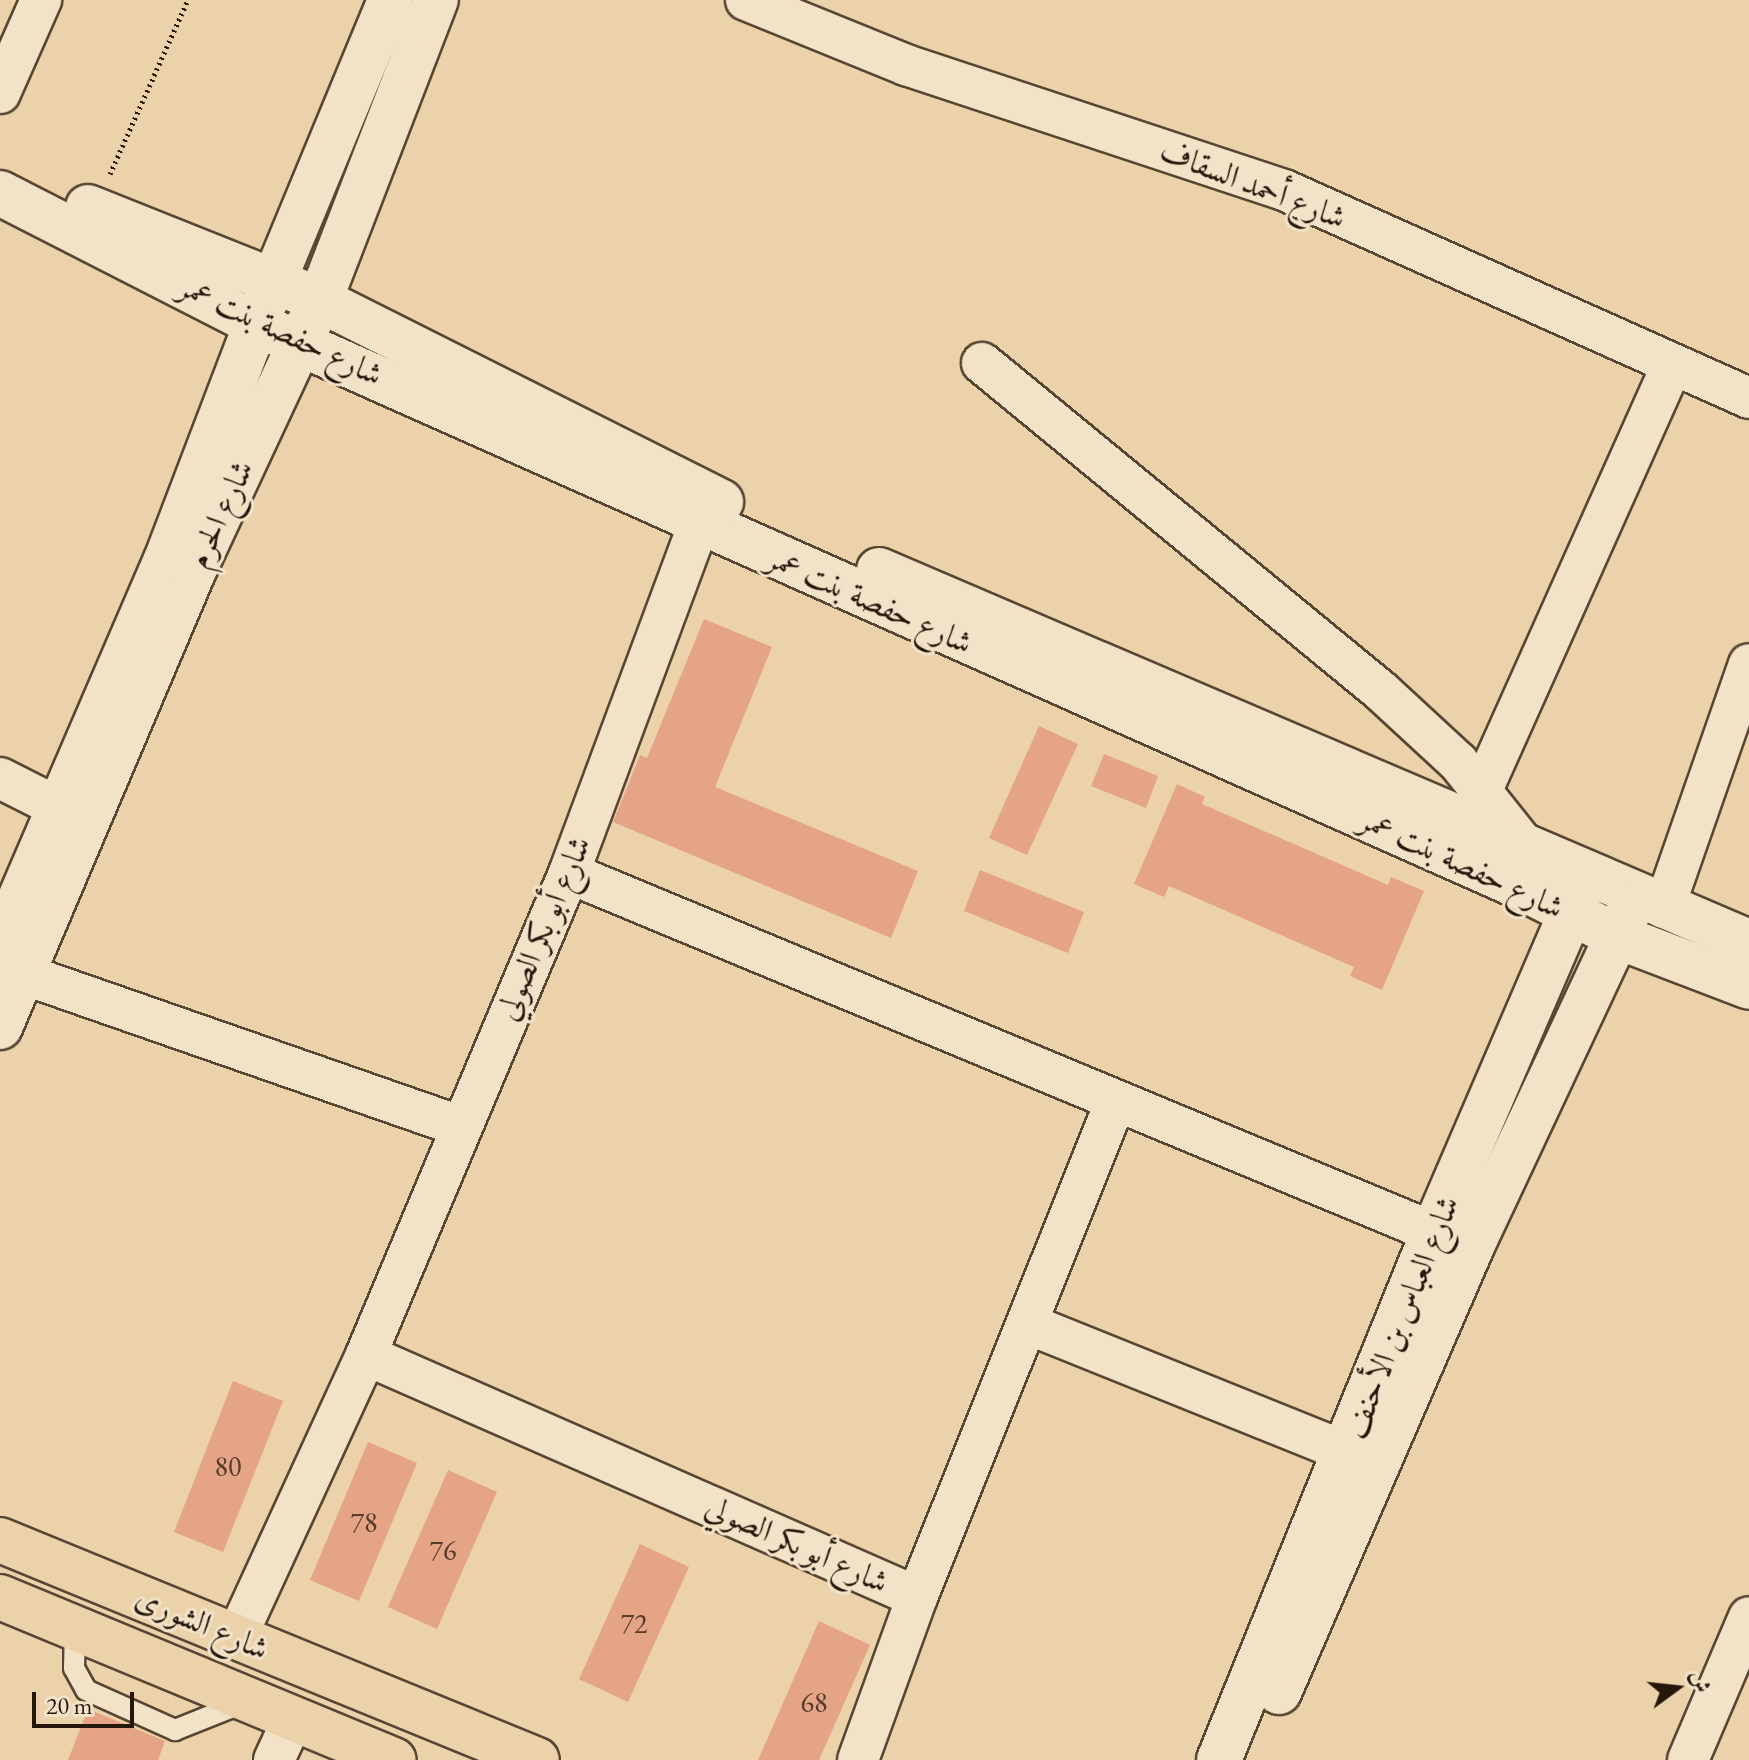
<!DOCTYPE html>
<meta charset="utf-8">
<style>
body{margin:0}
#map{position:relative;width:1749px;height:1760px;overflow:hidden;background:#ebd2aa;font-family:"EB Garamond",Amiri,serif}
div>[style]{position:absolute}
[style*='--x']{left:calc(var(--x)*1px);top:calc(var(--y)*1px);width:calc(var(--w)*1px);rotate:calc(var(--a)*1deg)}
.building>*{inset:0;background:#e4a485}
.path>*{height:5px;margin-top:-2.5px;transform-origin:0;background:repeating-linear-gradient(90deg,#26170b 0 2px,transparent 0 6px)}
.roads{filter:drop-shadow(2px 0 #574633) drop-shadow(-2px 0 #574633) drop-shadow(0 2px #574633) drop-shadow(0 -2px #574633)}
.service>*{height:20px;margin:-10px;padding:0 10px;transform-origin:10px;border-radius:10px;background:#f2e2c8}
.minor>*{height:40px;margin:-20px;padding:0 20px;transform-origin:20px;border-radius:20px;background:#f2e2c8}
.tertiary>*{height:44px;margin:-22px;padding:0 22px;transform-origin:22px;border-radius:22px;background:#f2e2c8}
.primary>*{height:44px;margin:-22px;padding:0 22px;transform-origin:22px;border-radius:22px;background:#ebd2aa}
span{translate:-50% -50%;white-space:nowrap;text-align:center;line-height:1.15;-webkit-text-stroke:6px #f2e2c8;paint-order:stroke}
.number-label{font-size:28px;color:#563a2a}
.number-label span{-webkit-text-stroke-width:0}
.street-label{font-size:32px;color:#26170b}
.north{position:absolute;left:1637px;top:1648px;width:80px;height:80px;-webkit-text-stroke:6px #f2e2c8;paint-order:stroke;rotate:75deg;font-size:22px;font-weight:700;line-height:32px;text-align:center;color:#26170b}
.north::after{content:'';display:block;margin:auto;width:28px;height:36px;background:#26170b;clip-path:polygon(50% 0,100% 100%,50% 72%,0 100%)}
.scale{position:absolute;left:32px;top:1692px;width:102px;height:36px;box-sizing:border-box;border:4px solid #26170b;border-top:0;padding-left:10px;font-size:24px;line-height:28px;white-space:nowrap;color:#26170b;-webkit-text-stroke:6px #f2e2c8;paint-order:stroke}
</style>
<div id="map">
<div class="building">
<div style="clip-path:polygon(704px 619px,772px 647px,715px 787px,918px 871px,891px 938px,613px 822px,640px 755px,647px 758px)"></div>
<div style="clip-path:polygon(1039px 726px,1078px 744px,1027px 855px,989px 838px)"></div>
<div style="clip-path:polygon(1104px 754px,1158px 776px,1146px 808px,1091px 786px)"></div>
<div style="clip-path:polygon(1177px 784px,1205px 797px,1202px 804px,1388px 885px,1391px 877px,1424px 891px,1382px 990px,1350px 976px,1354px 967px,1169px 886px,1164px 897px,1134px 884px)"></div>
<div style="clip-path:polygon(980px 870px,1084px 912px,1068px 953px,964px 911px)"></div>
<div style="clip-path:polygon(233px 1381px,283px 1401px,223px 1552px,174px 1532px)"></div>
<div style="clip-path:polygon(368px 1442px,417px 1463px,359px 1601px,310px 1580px)"></div>
<div style="clip-path:polygon(448px 1470px,497px 1492px,437px 1629px,388px 1607px)"></div>
<div style="clip-path:polygon(640px 1544px,689px 1567px,628px 1702px,579px 1679px)"></div>
<div style="clip-path:polygon(819px 1621px,870px 1645px,819px 1760px,758px 1760px)"></div>
<div style="clip-path:polygon(88px 1709px,165px 1741px,158px 1760px,68px 1760px)"></div>
</div>
<div class="path">
<div style="--x:110;--y:174;--w:191;--a:-65.9"></div>
</div>
<div class="roads">
<div class="service">
<div style="--x:75;--y:1628;--w:40;--a:91.4"></div>
<div style="--x:74;--y:1668;--w:25;--a:61"></div>
<div style="--x:86;--y:1690;--w:98;--a:24.2"></div>
<div style="--x:175;--y:1730;--w:75;--a:-21.8"></div>
</div>
<div class="minor">
<div style="--x:746;--y:0;--w:173;--a:22.1"></div>
<div style="--x:906;--y:65;--w:398;--a:18.3"></div>
<div style="--x:1284;--y:190;--w:509;--a:24.1"></div>
<div style="--x:0;--y:93;--w:102;--a:-66.2"></div>
<div style="--x:982;--y:363;--w:517;--a:39.42"></div>
<div style="--x:1381;--y:691;--w:105;--a:42.7"></div>
<div style="--x:1458;--y:762;--w:107;--a:51.4"></div>
<div style="--x:0;--y:778;--w:97;--a:26.8"></div>
<div style="--x:1482;--y:790;--w:463;--a:-65.9"></div>
<div style="--x:569;--y:873;--w:969;--a:22.57"></div>
<div style="--x:1664;--y:908;--w:258;--a:-70.8"></div>
<div style="--x:0;--y:966;--w:486;--a:19.2"></div>
<div style="--x:1028;--y:1324;--w:372;--a:21.9"></div>
<div style="--x:366;--y:1355;--w:602;--a:23.71"></div>
<div style="--x:236;--y:1638;--w:311;--a:-65.3"></div>
<div style="--x:366;--y:1355;--w:523;--a:-67.16"></div>
<div style="--x:569;--y:873;--w:402;--a:-69.6"></div>
<div style="--x:274;--y:1760;--w:45;--a:-65.1"></div>
<div style="--x:858;--y:1760;--w:173;--a:-70.1"></div>
<div style="--x:917;--y:1597;--w:532;--a:-68.16"></div>
<div style="--x:1688;--y:1760;--w:155;--a:-66.9"></div>
</div>
<div class="tertiary">
<div style="--x:0;--y:193;--w:288;--a:27.1"></div>
<div style="--x:256;--y:324;--w:1379;--a:24"></div>
<div style="--x:1516;--y:885;--w:115;--a:26.8"></div>
<div style="--x:1619;--y:937;--w:139;--a:21"></div>
<div style="--x:88;--y:207;--w:250;--a:21.8"></div>
<div style="--x:320;--y:300;--w:449;--a:26.7"></div>
<div style="--x:879;--y:570;--w:946;--a:23.15"></div>
<div style="--x:0;--y:945;--w:419;--a:-66.7"></div>
<div style="--x:166;--y:560;--w:253;--a:-69.1"></div>
<div style="--x:256;--y:324;--w:351;--a:-67.5"></div>
<div style="--x:0;--y:1027;--w:496;--a:-67"></div>
<div style="--x:194;--y:570;--w:298;--a:-65"></div>
<div style="--x:320;--y:300;--w:322;--a:-68.9"></div>
<div style="--x:1279;--y:1692;--w:484;--a:-66.6"></div>
<div style="--x:1471;--y:1248;--w:375;--a:-64.9"></div>
<div style="--x:1219;--y:1760;--w:569;--a:-67.9"></div>
<div style="--x:1433;--y:1233;--w:374;--a:-66.7"></div>
</div>
<div class="primary">
<div style="--x:0;--y:1540;--w:580;--a:22.28"></div>
<div style="--x:0;--y:1597;--w:426;--a:22.5"></div>
</div>
</div>
<div class="number-label">
<span style="left:228px;top:1466px">80</span>
<span style="left:364px;top:1522px">78</span>
<span style="left:443px;top:1550px">76</span>
<span style="left:634px;top:1623px">72</span>
<span style="left:814px;top:1702px">68</span>
</div>
<div class="street-label">
<span style="left:1253px;top:184px;rotate:21deg">شارع أحمد السقاف</span>
<span style="left:281px;top:330px;rotate:25deg">شارع حفصة بنت عمر</span>
<span style="left:220px;top:514px;rotate:-65deg">شارع الحرم</span>
<span style="left:870px;top:600px;rotate:24deg">شارع حفصة بنت عمر</span>
<span style="left:1462px;top:863px;rotate:25deg">شارع حفصة بنت عمر</span>
<span style="left:543px;top:928px;rotate:-67deg">شارع أبو بكر الصولي</span>
<span style="left:1401px;top:1317px;rotate:-68deg">شارع العباس بن الأحنف</span>
<span style="left:797px;top:1544px;rotate:24deg">شارع أبو بكر الصولي</span>
<span style="left:202px;top:1623px;rotate:23deg">شارع الشورى</span>
</div>
<div class="north">ش</div>
<div class="scale">20 m</div>
</div>
